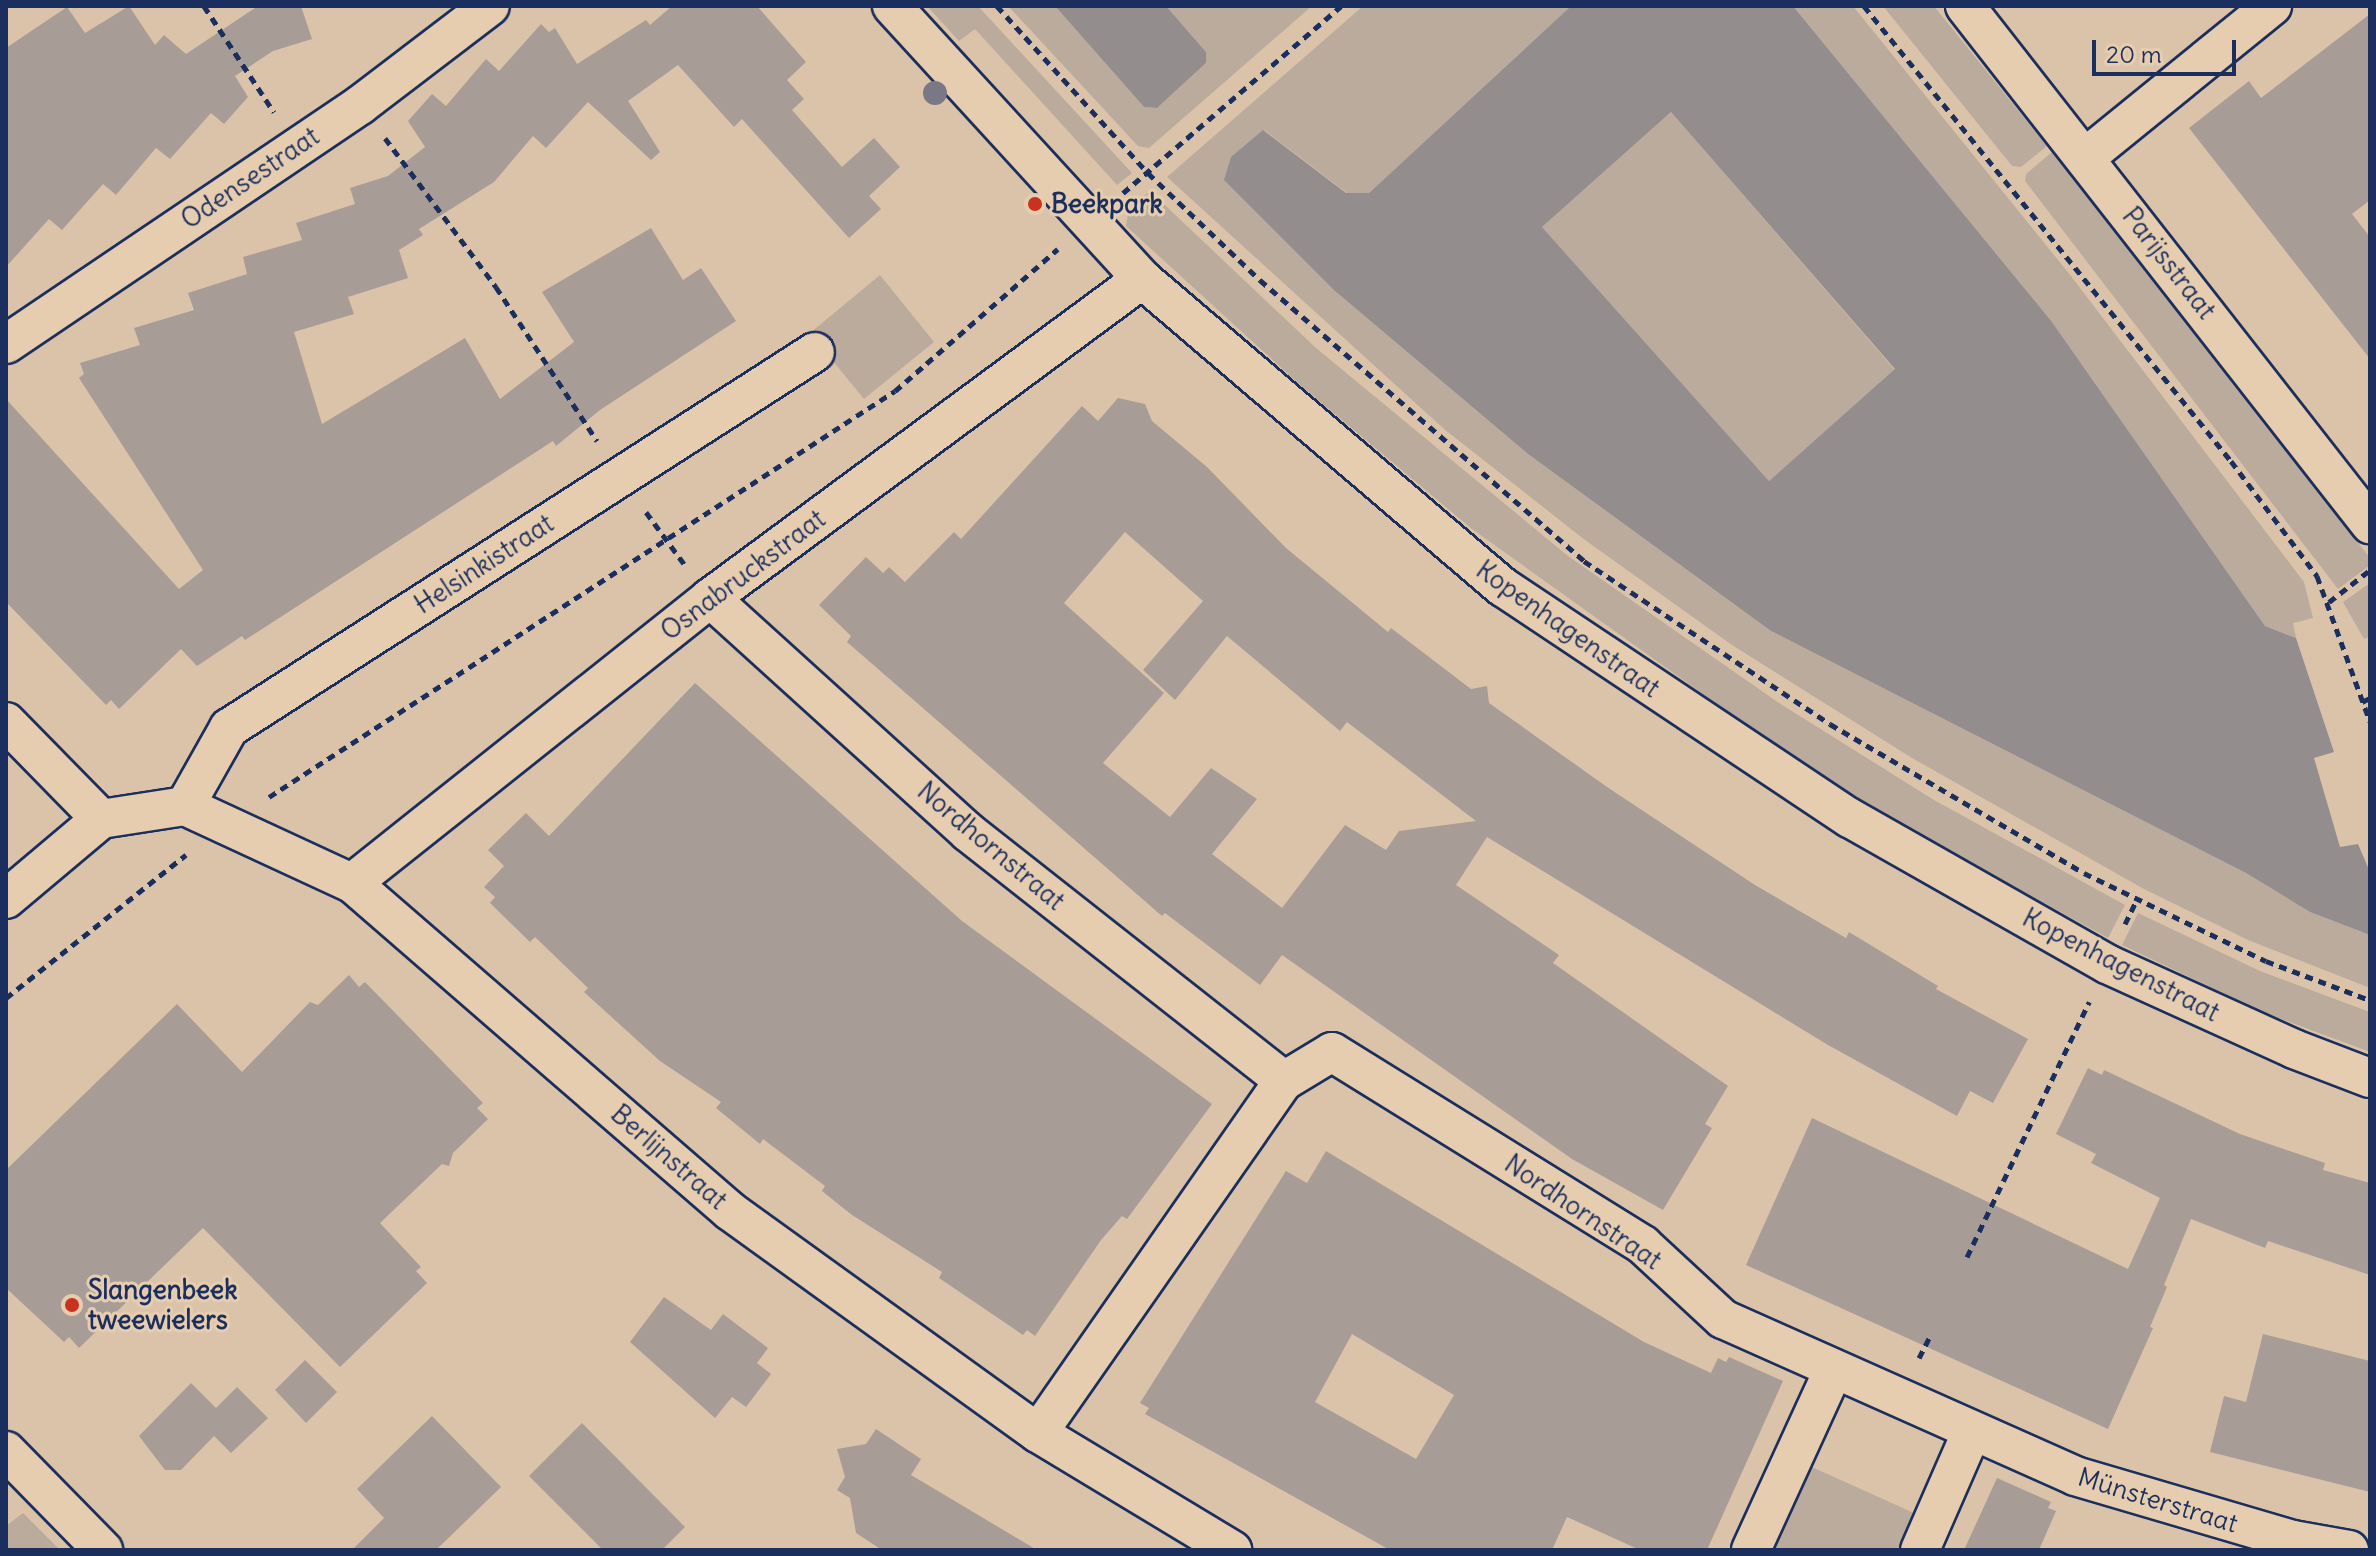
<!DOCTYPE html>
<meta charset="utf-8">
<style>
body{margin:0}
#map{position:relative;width:2376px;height:1556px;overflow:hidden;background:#dbc3aa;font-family:Delius,sans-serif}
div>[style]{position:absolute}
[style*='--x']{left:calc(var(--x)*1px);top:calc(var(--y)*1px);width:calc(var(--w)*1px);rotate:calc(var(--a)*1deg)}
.green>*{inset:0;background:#bbab9d}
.water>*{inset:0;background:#948d8e}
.building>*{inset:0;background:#a89c96}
.path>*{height:5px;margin-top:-2.5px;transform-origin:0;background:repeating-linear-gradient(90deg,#1b2f5e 0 8px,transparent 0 14px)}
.roads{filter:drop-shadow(2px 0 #1b2f5e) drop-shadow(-2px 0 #1b2f5e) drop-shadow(0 2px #1b2f5e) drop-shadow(0 -2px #1b2f5e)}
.street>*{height:38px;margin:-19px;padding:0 19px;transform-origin:19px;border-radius:19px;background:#e7cdaf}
.trees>*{width:24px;height:24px;margin:-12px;border-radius:50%;background:#7a7884}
.dots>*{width:22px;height:22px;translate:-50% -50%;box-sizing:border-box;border:4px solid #e7cdaf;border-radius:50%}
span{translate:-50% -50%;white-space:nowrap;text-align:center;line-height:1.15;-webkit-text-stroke:6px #e7cdaf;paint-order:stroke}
.street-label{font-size:26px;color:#1b2f5e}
.poi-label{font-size:26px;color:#1b2f5e;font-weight:700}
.left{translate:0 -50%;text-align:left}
.frame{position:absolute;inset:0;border:8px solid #1b2f5e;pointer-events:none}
.scale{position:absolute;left:2092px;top:40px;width:144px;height:36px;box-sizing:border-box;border:4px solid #1b2f5e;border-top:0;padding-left:10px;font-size:24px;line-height:28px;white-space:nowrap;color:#1b2f5e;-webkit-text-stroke:6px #e7cdaf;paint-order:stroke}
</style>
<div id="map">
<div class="green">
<div style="clip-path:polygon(927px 6px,978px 6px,1132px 173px,1117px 185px,975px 29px,959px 41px)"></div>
<div style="clip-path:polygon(1008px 6px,1055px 6px,1144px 107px,1157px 108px,1206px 63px,1206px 52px,1166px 6px,1312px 6px,1149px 148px,1138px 146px)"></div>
<div style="clip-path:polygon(1363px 6px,1571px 6px,1369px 193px,1347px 193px,1264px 130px,1335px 291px,1528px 454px,1771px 631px,2246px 873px,2310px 912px,2370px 935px,2370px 988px,2248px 940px,2144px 889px,1912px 758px,1732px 645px,1585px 540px,1444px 429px,1167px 177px)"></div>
<div style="clip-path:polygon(1793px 6px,1853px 6px,2071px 276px,2304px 582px,2313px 618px,2293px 623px,2296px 638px,2265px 626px,2052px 322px)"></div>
<div style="clip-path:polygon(1883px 6px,1934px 6px,2047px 146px,2021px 167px,2012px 166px)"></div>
<div style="clip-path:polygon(1671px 112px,1895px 370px,1769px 481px,1542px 227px)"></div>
<div style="clip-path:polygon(2052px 152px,2370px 558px,2370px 565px,2338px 589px,2025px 181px,2026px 174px)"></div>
<div style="clip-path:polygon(1150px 191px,1316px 348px,1568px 556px,1779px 703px,1934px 800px,2125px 905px,2108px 938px,1897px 822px,1777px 747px,1472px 529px,1299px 384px,1126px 226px,1129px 208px)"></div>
<div style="clip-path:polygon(880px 275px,934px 342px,864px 399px,810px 333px)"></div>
<div style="clip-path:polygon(2370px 583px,2370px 637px,2364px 639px,2343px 602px)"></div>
<div style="clip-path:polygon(2138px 913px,2260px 971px,2370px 1012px,2370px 1052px,2265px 1013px,2122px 945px)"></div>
<div style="clip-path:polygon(1803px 1463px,1925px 1518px,1911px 1550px,1764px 1550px)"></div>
<div style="clip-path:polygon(23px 1513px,60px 1550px,6px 1550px,6px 1526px)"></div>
</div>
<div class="water">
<div style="clip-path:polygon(1055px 6px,1166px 6px,1206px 52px,1206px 63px,1157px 108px,1144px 107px)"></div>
<div style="clip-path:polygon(evenodd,1571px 6px,1793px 6px,2052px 322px,2265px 626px,2296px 638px,2334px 752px,2314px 758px,2340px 847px,2358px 844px,2370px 872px,2370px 935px,2310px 912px,2246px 873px,1771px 631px,1528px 454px,1335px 291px,1224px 180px,1231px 157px,1263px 130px,1346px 193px,1369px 193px,1571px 6px,1671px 112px,1895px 369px,1769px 481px,1542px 227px,1671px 112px)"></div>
</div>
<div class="building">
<div style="clip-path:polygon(129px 6px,155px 45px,164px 35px,186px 54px,258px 6px,301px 6px,312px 39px,273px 51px,235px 76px,248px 97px,224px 124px,211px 113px,170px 159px,156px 148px,116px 195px,103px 184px,62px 230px,49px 219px,6px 267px,6px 48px,67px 7px,85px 33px)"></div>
<div style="clip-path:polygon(672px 6px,757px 6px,806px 62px,787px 80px,804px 99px,792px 110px,842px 167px,874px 138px,900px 167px,869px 196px,881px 209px,849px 238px,742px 119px,734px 127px,678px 65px,628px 101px,612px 75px,660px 152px,651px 160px,588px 102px,546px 148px,533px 136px,494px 182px,419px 229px,423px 235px,399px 250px,408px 278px,348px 297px,354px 314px,294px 332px,322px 424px,465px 338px,500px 399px,574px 342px,542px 292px,651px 228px,683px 280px,701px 268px,736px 321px,600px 410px,556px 446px,553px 441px,245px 640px,242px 636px,197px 666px,181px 649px,119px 709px,111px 700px,106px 705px,6px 602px,6px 399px,179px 589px,203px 570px,79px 378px,84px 374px,80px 363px,140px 345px,134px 328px,194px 310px,188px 293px,247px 274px,243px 257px,302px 240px,296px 223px,355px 204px,350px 188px,388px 176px,425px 147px,408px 121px,432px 94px,446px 106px,486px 59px,499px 71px,541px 24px,549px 32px,555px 28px,577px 64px,646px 20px,650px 25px)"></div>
<div style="clip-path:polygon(2370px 14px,2370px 200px,2352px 214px,2370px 237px,2370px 359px,2189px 128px,2249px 81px,2261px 98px)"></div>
<div style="clip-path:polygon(evenodd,1118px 398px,1145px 404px,1152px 421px,1207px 467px,1286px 548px,1388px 632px,1391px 628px,1471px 689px,1487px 686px,1489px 703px,1607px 787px,1755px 885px,1846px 938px,1849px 932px,1938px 986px,1936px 989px,2028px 1039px,1993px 1103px,1970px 1091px,1957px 1116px,1828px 1045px,1487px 837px,1456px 885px,1559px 955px,1553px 963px,1728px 1086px,1705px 1124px,1712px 1128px,1663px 1210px,1572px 1159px,1282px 955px,1260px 985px,1165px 913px,1162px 916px,847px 642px,851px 636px,819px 605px,866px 557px,883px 573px,889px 567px,905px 582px,954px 532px,961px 539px,1082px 406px,1098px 421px,1118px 398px,1125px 532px,1203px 601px,1143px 670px,1175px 700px,1227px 636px,1340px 731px,1347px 722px,1476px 821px,1399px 831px,1386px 850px,1345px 825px,1282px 908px,1212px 854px,1257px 799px,1211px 768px,1170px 817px,1103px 763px,1164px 693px,1064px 603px,1125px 532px)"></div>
<div style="clip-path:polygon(695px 683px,962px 921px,1212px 1104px,1127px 1219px,1122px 1216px,1101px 1240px,1035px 1336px,1027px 1330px,1023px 1335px,939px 1278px,942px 1272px,852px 1215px,822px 1191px,825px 1186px,763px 1139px,760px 1144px,716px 1108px,721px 1102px,660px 1061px,584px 992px,588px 988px,535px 937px,530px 942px,490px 903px,495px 897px,484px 887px,504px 866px,488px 850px,526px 813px,549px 836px)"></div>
<div style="clip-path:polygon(349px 975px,359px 987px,365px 982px,483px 1103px,477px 1108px,488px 1119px,453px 1153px,449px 1166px,442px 1164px,380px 1223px,421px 1267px,416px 1271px,427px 1283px,340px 1367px,203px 1228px,79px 1348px,69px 1337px,64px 1342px,6px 1288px,6px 1170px,177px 1004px,242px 1072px,310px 1002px,318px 1005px)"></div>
<div style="clip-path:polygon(2088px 1068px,2102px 1075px,2104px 1070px,2240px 1134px,2325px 1163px,2323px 1170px,2370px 1183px,2370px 1275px,2268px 1241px,2265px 1248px,2191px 1219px,2164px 1285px,2167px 1287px,2150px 1327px,2153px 1328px,2108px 1429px,1746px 1265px,1812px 1118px,2128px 1269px,2160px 1198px,2091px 1163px,2096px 1154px,2056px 1134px)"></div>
<div style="clip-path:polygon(evenodd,1326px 1151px,1644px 1342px,1711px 1373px,1718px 1358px,1726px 1362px,1729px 1357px,1783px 1381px,1707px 1550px,1640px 1550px,1567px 1517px,1552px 1550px,1390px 1550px,1145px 1414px,1149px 1408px,1140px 1403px,1286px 1171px,1307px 1183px,1326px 1151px,1352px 1334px,1454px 1395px,1416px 1459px,1315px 1402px,1352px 1334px)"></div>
<div style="clip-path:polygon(664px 1297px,711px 1330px,723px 1314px,768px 1348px,757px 1363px,771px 1374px,746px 1407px,732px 1397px,715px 1418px,630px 1342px)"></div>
<div style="clip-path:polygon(2263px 1334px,2370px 1361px,2370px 1492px,2210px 1452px,2224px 1396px,2246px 1402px)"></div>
<div style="clip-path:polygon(305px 1360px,337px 1392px,306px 1423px,275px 1390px)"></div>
<div style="clip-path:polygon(191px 1383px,216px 1408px,237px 1387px,268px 1418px,231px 1453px,214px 1436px,181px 1470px,165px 1470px,139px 1436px)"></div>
<div style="clip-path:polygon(432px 1416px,501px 1487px,436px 1550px,352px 1550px,384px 1518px,357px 1489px)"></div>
<div style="clip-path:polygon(582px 1423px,685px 1527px,662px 1550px,603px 1550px,529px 1476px)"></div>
<div style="clip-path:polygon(876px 1429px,921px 1459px,911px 1475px,1037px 1550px,882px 1550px,856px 1533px,850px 1498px,837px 1490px,845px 1477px,837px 1449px,866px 1444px)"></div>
<div style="clip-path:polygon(1997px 1478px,2051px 1502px,2048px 1508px,2056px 1511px,2039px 1550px,1964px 1550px)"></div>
</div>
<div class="path">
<div style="--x:204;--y:6;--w:127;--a:56.6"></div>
<div style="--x:997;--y:6;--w:225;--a:47.9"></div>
<div style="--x:1148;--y:173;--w:155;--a:43.7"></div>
<div style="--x:1260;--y:280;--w:429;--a:40.9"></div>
<div style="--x:1584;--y:561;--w:295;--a:33.5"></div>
<div style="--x:1830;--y:724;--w:294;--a:30.4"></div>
<div style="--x:2084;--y:873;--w:202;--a:25.8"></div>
<div style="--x:2266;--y:961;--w:111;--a:20.6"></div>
<div style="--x:1864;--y:6;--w:585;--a:51.11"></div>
<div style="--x:2231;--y:461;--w:144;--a:53.2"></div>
<div style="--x:2317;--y:576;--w:155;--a:70"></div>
<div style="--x:385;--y:138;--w:186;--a:53.3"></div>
<div style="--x:496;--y:287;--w:184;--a:56.7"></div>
<div style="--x:1123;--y:193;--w:287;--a:-40.6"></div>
<div style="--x:646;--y:512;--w:66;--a:53.7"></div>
<div style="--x:2329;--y:602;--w:52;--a:-38"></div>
<div style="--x:2362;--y:702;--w:9;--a:-27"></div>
<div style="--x:269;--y:797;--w:746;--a:-32.97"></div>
<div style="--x:895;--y:391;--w:216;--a:-41.1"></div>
<div style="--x:2125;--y:924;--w:28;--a:-64"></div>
<div style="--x:6;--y:998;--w:230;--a:-38.5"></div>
<div style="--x:1967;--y:1257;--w:283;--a:-64.4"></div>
<div style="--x:1919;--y:1358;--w:27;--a:-63"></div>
</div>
<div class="roads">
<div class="street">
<div style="--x:892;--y:6;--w:370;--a:47.5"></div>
<div style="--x:1142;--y:279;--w:475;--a:40.5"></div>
<div style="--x:1503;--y:587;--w:417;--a:33.7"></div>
<div style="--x:1850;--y:818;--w:296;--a:29.6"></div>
<div style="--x:2107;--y:964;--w:205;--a:24.4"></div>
<div style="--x:2294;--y:1049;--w:81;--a:20.9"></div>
<div style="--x:1965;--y:6;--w:658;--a:51.98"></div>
<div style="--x:2086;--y:157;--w:240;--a:-39.1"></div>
<div style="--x:6;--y:344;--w:427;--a:-34"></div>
<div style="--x:360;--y:105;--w:163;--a:-37.3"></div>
<div style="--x:710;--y:598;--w:348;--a:42.2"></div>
<div style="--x:968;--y:832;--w:402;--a:38.2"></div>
<div style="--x:6;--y:722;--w:136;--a:45.6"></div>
<div style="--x:185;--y:806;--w:90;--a:-60.6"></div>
<div style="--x:229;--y:728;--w:696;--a:-32.69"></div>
<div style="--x:101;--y:819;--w:85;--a:-8.8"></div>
<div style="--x:185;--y:806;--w:184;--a:24.8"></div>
<div style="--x:352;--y:883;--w:500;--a:40.95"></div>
<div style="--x:730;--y:1211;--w:380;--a:35.8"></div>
<div style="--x:1038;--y:1433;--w:227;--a:31.1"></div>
<div style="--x:352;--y:883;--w:458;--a:-38.5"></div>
<div style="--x:710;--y:598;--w:537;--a:-36.44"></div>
<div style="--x:6;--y:899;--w:124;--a:-40.1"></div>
<div style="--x:1038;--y:1433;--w:429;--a:-55.1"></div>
<div style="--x:1284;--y:1081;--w:56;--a:-31.1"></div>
<div style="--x:1332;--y:1052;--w:366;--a:31.8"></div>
<div style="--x:1643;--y:1245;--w:109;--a:42.8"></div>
<div style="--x:1723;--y:1319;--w:385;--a:24"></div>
<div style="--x:2075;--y:1476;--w:227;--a:16.4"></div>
<div style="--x:2293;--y:1540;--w:57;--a:10.1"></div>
<div style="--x:6;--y:1451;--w:139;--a:45.6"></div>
<div style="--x:1751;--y:1550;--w:199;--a:-65.4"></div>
<div style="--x:1920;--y:1550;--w:130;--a:-66.4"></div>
</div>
</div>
<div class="trees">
<div style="left:935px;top:93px"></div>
</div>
<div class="dots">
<div style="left:1035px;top:204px;background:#c8321e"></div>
<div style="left:72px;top:1305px;background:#c8321e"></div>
</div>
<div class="street-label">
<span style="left:250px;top:178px;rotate:-34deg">Odensestraat</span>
<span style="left:2169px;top:263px;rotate:52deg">Parijsstraat</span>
<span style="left:484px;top:564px;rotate:-33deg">Helsinkistraat</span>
<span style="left:743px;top:575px;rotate:-37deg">Osnabruckstraat</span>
<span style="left:1568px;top:629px;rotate:35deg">Kopenhagenstraat</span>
<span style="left:991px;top:846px;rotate:40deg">Nordhornstraat</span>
<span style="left:2121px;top:965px;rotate:27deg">Kopenhagenstraat</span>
<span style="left:669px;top:1157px;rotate:41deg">Berlijnstraat</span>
<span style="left:1583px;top:1212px;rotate:34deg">Nordhornstraat</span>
<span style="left:2158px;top:1500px;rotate:17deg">Münsterstraat</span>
</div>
<div class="poi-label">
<span class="left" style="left:1051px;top:204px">Beekpark</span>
<span class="left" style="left:88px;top:1305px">Slangenbeek<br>tweewielers</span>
</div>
<div class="frame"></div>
<div class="scale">20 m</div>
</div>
